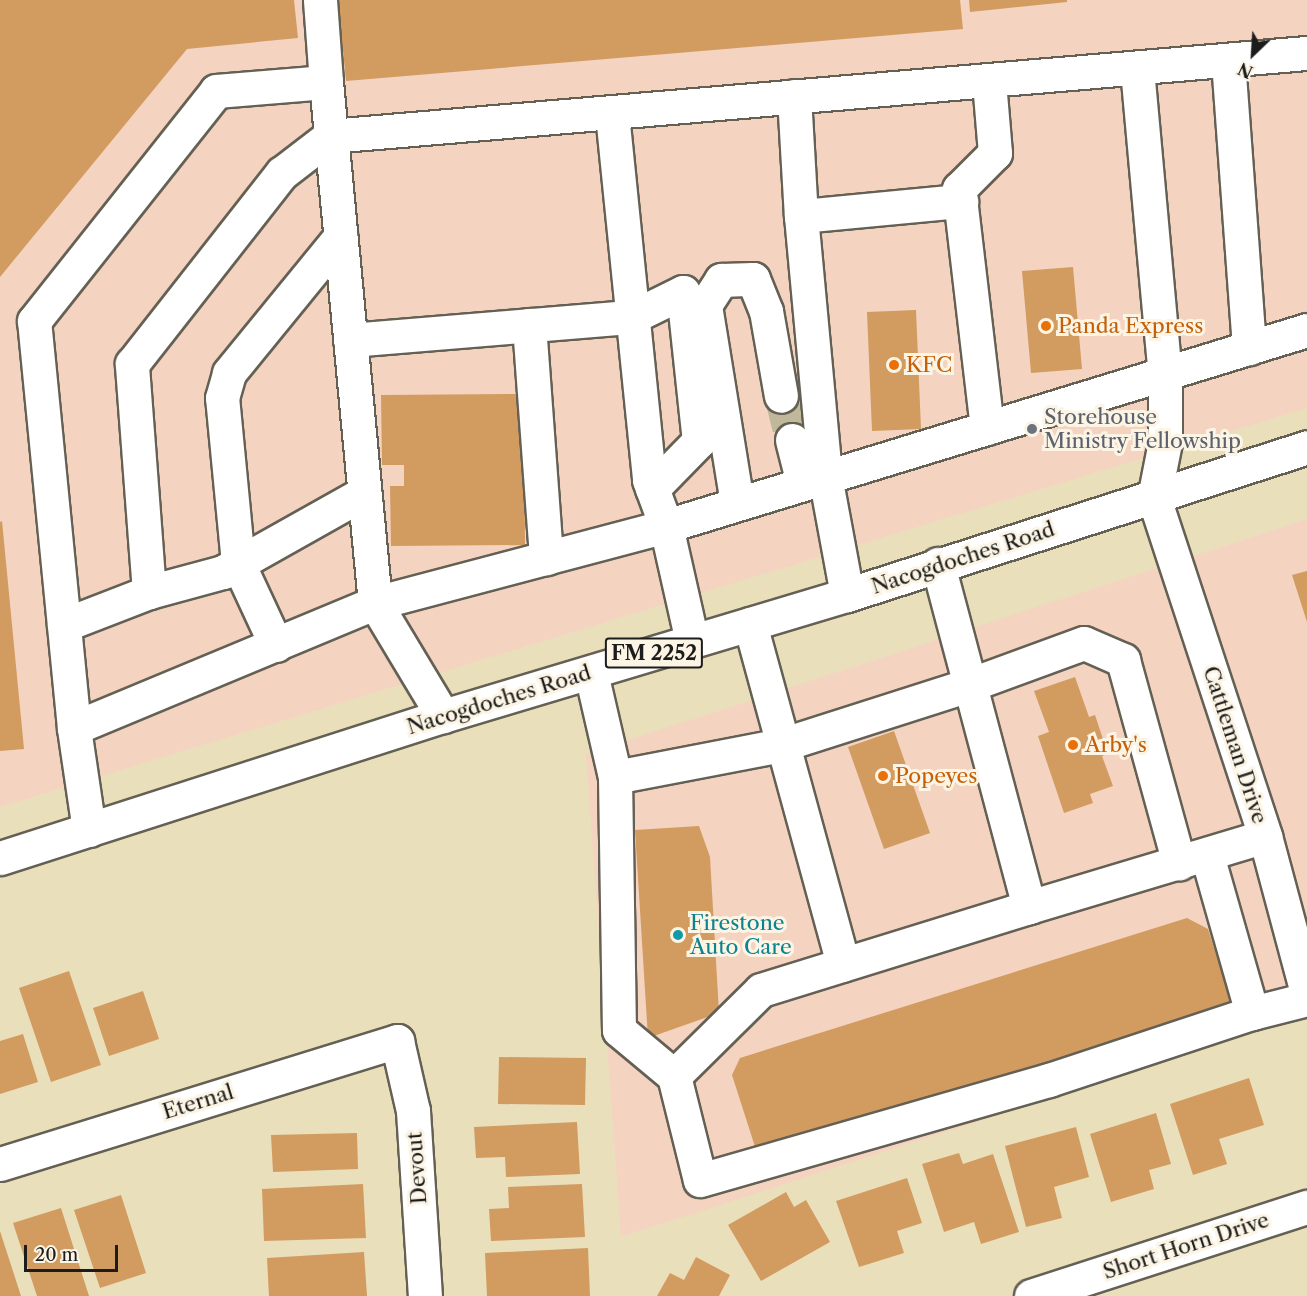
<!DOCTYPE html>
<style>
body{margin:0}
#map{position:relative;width:1307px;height:1296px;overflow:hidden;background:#eadfbb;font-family:"Libre Caslon Text",serif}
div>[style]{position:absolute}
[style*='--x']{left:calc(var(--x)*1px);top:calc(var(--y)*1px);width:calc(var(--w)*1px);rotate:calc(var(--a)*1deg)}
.built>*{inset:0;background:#f5d3c1}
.building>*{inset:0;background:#d29b60}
.minor-tunnel>*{height:33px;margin-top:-16.5px;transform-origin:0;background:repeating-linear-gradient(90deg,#c1b89b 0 33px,transparent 0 49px)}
.roads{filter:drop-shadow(2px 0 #646054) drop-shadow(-2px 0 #646054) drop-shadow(0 2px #646054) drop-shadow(0 -2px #646054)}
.minor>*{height:33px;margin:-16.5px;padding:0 16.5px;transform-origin:16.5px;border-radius:16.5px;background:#fff}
.major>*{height:33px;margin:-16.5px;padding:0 16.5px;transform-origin:16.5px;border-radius:16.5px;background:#fff}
.dots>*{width:16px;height:16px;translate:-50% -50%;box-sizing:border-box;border:3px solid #fcf5e5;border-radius:50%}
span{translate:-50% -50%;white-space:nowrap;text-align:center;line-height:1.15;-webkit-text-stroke:6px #fcf5e5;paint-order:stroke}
.shield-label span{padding:2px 4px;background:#fcf5e5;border:2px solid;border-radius:4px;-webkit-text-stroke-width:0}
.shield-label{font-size:20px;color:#1c1c1c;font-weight:700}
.food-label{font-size:21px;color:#c56008}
.left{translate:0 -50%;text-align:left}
.worship-label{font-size:21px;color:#5b616d}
.street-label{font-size:21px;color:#1c1c1c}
.culture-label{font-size:21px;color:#0d838f}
.north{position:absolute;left:1223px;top:24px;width:60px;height:60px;-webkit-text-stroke:4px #fcf5e5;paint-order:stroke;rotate:205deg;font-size:16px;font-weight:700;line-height:24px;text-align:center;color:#1c1c1c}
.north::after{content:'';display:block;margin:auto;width:21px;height:27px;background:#1c1c1c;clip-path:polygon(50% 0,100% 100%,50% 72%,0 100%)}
.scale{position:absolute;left:24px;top:1245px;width:94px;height:27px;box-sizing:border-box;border:3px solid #1c1c1c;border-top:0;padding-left:8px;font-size:18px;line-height:21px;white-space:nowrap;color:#1c1c1c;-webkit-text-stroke:4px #fcf5e5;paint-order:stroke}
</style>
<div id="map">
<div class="built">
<div style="clip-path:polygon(0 0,1307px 0,1307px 408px,0 807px)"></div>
<div style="clip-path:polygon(1307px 519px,1307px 1015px,621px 1237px,586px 754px)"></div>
</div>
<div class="building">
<div style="clip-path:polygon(0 0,294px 0,298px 38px,187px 49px,0 277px)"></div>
<div style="clip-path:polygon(338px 0,960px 0,963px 29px,346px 81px)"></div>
<div style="clip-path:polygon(969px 0,1067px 0,1067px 2px,970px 12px)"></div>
<div style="clip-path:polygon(1073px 267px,1082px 369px,1031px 373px,1022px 271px)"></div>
<div style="clip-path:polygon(916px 310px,921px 429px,872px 431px,867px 312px)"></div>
<div style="clip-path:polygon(524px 394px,525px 545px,391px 546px,390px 486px,404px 486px,404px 465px,382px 465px,381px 395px)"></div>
<div style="clip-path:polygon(2px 521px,24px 749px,0 751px,0 522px)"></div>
<div style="clip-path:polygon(1307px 571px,1307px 622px,1292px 575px)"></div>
<div style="clip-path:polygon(1075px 677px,1089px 717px,1095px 715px,1108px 754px,1102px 756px,1113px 786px,1090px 794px,1093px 803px,1064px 813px,1038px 736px,1049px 732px,1034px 691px)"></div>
<div style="clip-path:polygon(894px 731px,930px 833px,884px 849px,848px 747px)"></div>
<div style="clip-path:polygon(699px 826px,710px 857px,719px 1013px,648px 1038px,635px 830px)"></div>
<div style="clip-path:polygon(1187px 918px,1208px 929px,1232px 1004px,757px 1153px,732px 1075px,740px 1058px)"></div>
<div style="clip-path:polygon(69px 971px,101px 1065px,51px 1082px,19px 988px)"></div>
<div style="clip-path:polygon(143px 991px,159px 1039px,109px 1056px,93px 1008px)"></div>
<div style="clip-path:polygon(23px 1034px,38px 1082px,0 1094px,0 1041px)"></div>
<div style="clip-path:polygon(499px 1057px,586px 1058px,585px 1105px,498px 1104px)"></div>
<div style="clip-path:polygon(1249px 1078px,1264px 1125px,1219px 1139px,1227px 1164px,1193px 1175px,1170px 1104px)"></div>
<div style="clip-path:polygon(1156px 1113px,1171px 1164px,1149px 1170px,1154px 1189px,1111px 1202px,1090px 1134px)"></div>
<div style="clip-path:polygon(577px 1122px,580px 1174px,506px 1177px,505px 1157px,476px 1158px,474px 1127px)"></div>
<div style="clip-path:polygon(1076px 1127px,1089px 1177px,1054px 1187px,1062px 1218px,1026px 1227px,1005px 1146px)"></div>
<div style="clip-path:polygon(357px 1133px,358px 1169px,273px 1172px,271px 1135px)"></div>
<div style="clip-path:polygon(959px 1153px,963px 1164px,993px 1154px,1019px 1232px,981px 1244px,974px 1222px,944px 1232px,922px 1164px)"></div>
<div style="clip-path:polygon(907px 1178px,922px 1223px,897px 1231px,904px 1253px,859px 1267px,836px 1201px)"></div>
<div style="clip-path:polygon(363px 1184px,366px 1238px,264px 1241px,262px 1189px)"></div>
<div style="clip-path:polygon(582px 1184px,585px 1237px,491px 1241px,489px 1209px,509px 1208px,508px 1187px)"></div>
<div style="clip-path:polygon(786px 1192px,794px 1207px,806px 1200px,830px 1242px,761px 1281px,728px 1225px)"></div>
<div style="clip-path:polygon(121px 1195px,146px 1273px,100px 1288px,74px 1210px)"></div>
<div style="clip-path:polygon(61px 1208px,89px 1296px,37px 1296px,13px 1223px)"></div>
<div style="clip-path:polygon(0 1231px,21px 1296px,0 1296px)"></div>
<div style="clip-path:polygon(588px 1248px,590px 1296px,487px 1296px,485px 1253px)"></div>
<div style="clip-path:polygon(364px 1252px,367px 1296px,269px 1296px,267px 1258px)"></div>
<div style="clip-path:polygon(696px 1257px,730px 1275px,719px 1296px,657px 1296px,670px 1273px,684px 1280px)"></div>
</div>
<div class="minor-tunnel">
<div style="--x:781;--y:396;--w:45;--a:76"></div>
</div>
<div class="roads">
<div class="minor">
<div style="--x:1228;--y:61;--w:288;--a:85.8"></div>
<div style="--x:1137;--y:69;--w:307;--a:84.8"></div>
<div style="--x:1165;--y:375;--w:67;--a:90"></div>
<div style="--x:1165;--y:442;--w:57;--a:101.1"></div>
<div style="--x:1154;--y:498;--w:356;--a:71.8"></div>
<div style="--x:1265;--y:836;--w:163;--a:75"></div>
<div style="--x:326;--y:82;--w:523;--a:84.63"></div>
<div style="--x:375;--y:603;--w:132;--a:59"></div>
<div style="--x:794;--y:96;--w:120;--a:86.7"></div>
<div style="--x:801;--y:216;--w:261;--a:84.7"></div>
<div style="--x:825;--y:476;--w:121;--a:79.5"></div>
<div style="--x:612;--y:114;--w:368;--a:84.2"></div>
<div style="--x:649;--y:480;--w:49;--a:69.7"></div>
<div style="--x:666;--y:526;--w:118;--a:77.3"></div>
<div style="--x:801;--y:216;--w:161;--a:-5.4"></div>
<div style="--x:529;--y:325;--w:234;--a:85.8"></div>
<div style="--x:350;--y:340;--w:283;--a:-4.7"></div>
<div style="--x:632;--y:317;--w:57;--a:-26.1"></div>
<div style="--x:683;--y:292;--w:150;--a:83.9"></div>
<div style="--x:699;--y:441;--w:67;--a:134.4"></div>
<div style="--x:987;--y:428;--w:241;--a:-96.7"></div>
<div style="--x:959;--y:189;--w:51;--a:-45"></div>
<div style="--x:995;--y:153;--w:72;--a:-94.8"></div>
<div style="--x:792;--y:440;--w:44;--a:75.7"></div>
<div style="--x:737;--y:503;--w:201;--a:-99.2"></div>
<div style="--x:705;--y:305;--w:30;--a:-57"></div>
<div style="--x:721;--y:280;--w:32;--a:-2"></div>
<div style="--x:753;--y:279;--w:35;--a:68"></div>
<div style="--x:766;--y:311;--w:86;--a:80"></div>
<div style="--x:149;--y:592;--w:77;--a:-15.1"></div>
<div style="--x:223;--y:572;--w:162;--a:-29.3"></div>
<div style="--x:750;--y:624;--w:353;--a:74.7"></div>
<div style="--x:64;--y:625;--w:91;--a:-21.2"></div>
<div style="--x:149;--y:592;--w:229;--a:-94.3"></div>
<div style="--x:132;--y:364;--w:243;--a:-51.9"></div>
<div style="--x:282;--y:173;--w:61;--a:-37.6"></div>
<div style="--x:330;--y:136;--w:981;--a:-4.86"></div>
<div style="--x:276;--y:645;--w:90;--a:-114.9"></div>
<div style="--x:238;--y:563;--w:166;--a:-95.5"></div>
<div style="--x:222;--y:398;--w:26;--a:-74"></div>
<div style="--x:229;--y:373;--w:176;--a:-50.8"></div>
<div style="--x:591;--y:673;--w:107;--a:77"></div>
<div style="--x:615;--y:777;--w:253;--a:89.1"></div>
<div style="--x:619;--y:1030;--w:72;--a:39.9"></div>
<div style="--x:674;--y:1076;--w:122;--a:-44.7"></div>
<div style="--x:761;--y:990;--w:281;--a:-17.2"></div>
<div style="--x:1029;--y:907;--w:355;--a:-104.9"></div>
<div style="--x:74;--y:728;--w:326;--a:-22.6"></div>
<div style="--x:375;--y:603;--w:301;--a:-14.8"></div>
<div style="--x:666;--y:526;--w:670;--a:-17"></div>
<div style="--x:615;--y:777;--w:169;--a:-10.9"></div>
<div style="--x:781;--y:745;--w:197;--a:-17.7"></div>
<div style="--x:969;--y:685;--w:122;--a:-20.1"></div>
<div style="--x:1084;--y:643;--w:43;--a:23.6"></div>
<div style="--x:1123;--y:660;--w:211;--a:74.6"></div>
<div style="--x:89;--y:830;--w:103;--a:-98.4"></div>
<div style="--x:74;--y:728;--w:409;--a:-95.6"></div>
<div style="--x:34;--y:321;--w:293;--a:-51.6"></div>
<div style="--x:216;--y:91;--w:110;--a:-4.7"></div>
<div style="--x:326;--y:82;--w:82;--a:-94.2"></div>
<div style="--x:1029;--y:907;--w:246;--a:-16.7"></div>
<div style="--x:1252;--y:1013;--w:57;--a:-14.3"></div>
<div style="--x:674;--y:1076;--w:107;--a:76"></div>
<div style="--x:700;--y:1180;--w:363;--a:-16"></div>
<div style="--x:1049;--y:1080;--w:214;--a:-18.3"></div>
<div style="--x:1252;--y:1013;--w:164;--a:-105.9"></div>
<div style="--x:0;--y:1164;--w:416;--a:-17.2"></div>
<div style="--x:397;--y:1041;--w:72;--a:77.1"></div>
<div style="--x:413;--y:1111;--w:185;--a:86.3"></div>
<div style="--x:1031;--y:1296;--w:290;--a:-17.9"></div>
</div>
<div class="major">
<div style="--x:0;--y:858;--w:465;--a:-17.8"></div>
<div style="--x:443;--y:716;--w:422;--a:-16.7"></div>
<div style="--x:847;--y:595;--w:483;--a:-17.8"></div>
</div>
</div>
<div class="dots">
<div style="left:1046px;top:326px;background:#e8710a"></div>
<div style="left:894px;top:365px;background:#e8710a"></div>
<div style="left:1032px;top:429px;background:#6b7280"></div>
<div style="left:1073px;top:745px;background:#e8710a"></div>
<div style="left:883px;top:776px;background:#e8710a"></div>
<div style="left:678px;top:935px;background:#0f9aa8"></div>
</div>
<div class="shield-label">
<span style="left:654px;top:653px">FM 2252</span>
</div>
<div class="food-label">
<span class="left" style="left:1058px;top:326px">Panda Express</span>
<span class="left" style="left:906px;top:365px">KFC</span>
<span class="left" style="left:1085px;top:745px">Arby's</span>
<span class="left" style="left:895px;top:776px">Popeyes</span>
</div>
<div class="worship-label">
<span class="left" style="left:1044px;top:429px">Storehouse<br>Ministry Fellowship</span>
</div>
<div class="street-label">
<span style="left:963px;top:558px;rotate:-18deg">Nacogdoches Road</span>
<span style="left:499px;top:700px;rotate:-17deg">Nacogdoches Road</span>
<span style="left:1235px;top:745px;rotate:72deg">Cattleman Drive</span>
<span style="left:198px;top:1102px;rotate:-17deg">Eternal</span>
<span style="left:417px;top:1168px;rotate:-94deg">Devout</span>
<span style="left:1186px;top:1246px;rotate:-18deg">Short Horn Drive</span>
</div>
<div class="culture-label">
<span class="left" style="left:690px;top:935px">Firestone<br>Auto Care</span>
</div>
<div class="north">N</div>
<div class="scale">20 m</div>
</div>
